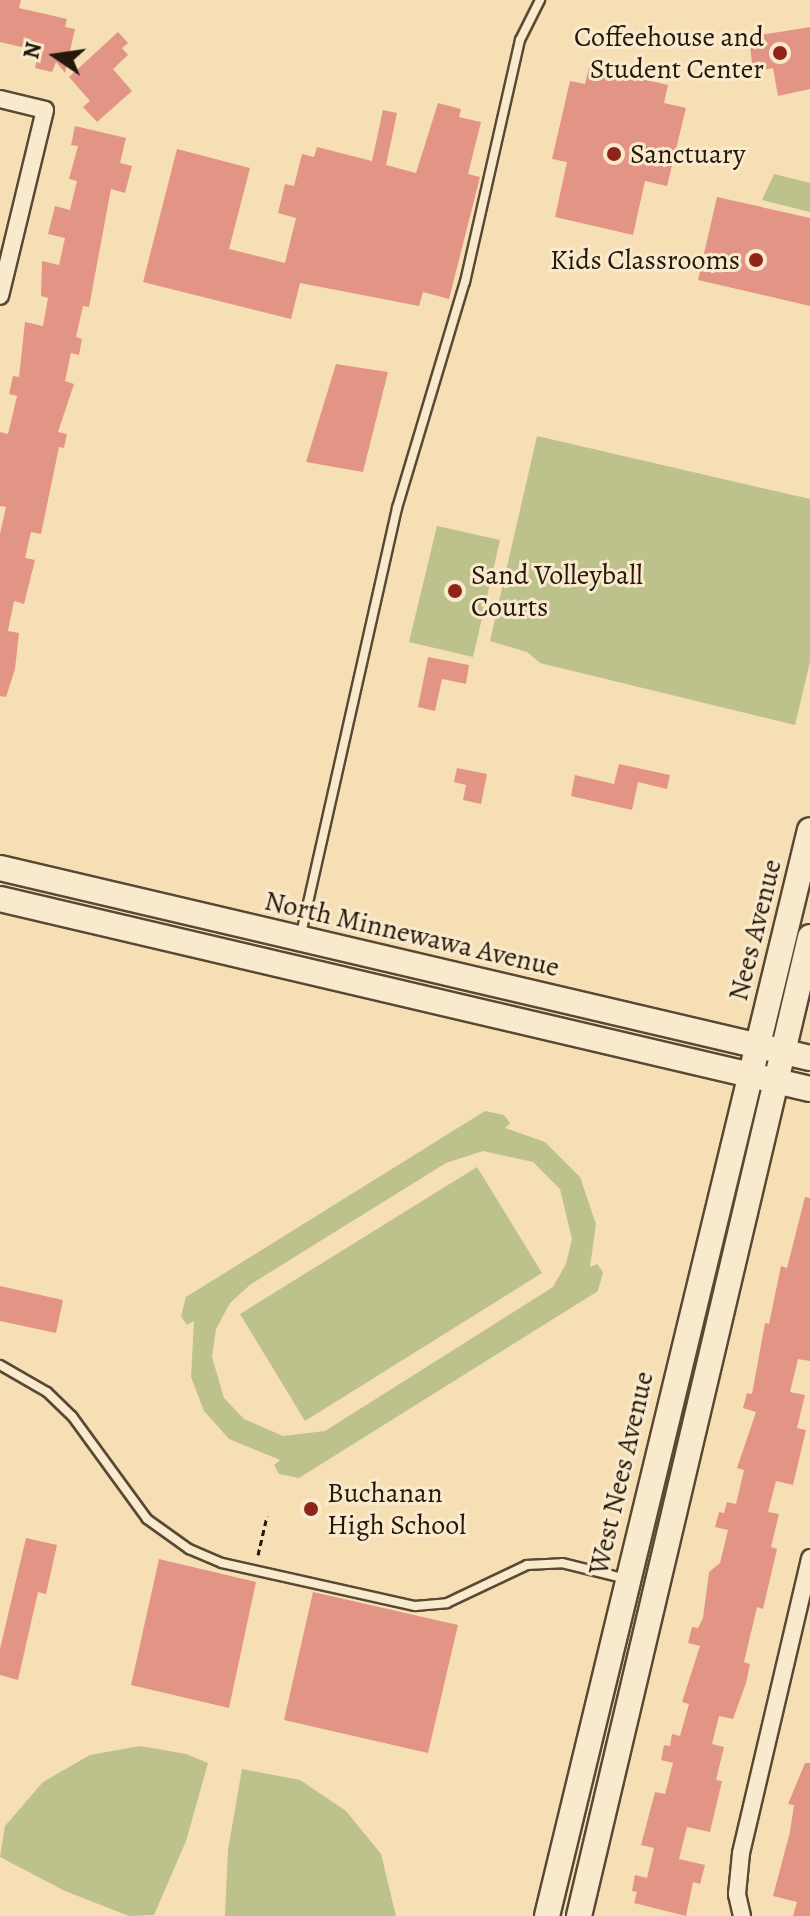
<!DOCTYPE html>
<style>
body{margin:0}
#map{position:relative;width:810px;height:1916px;overflow:hidden;background:#f6dfb4;font-family:Alegreya,serif}
div>[style]{position:absolute}
[style*='--x']{left:calc(var(--x)*1px);top:calc(var(--y)*1px);width:calc(var(--w)*1px);rotate:calc(var(--a)*1deg)}
.green>*{inset:0;background:#bdc18c}
.building>*{inset:0;background:#e29585}
.path>*{height:3px;margin-top:-1.5px;transform-origin:0;background:repeating-linear-gradient(90deg,#25170a 0 6px,transparent 0 10px)}
.roads{filter:drop-shadow(2px 0 #594934) drop-shadow(-2px 0 #594934) drop-shadow(0 2px #594934) drop-shadow(0 -2px #594934)}
.lane>*{height:8px;margin:-4px;padding:0 4px;transform-origin:4px;border-radius:4px;background:#f9eace}
.street>*{height:16px;margin:-8px;padding:0 8px;transform-origin:8px;border-radius:8px;background:#f9eace}
.secondary>*{height:24px;margin:-12px;padding:0 12px;transform-origin:12px;border-radius:12px;background:#f9eace}
.dots>*{width:22px;height:22px;translate:-50% -50%;box-sizing:border-box;border:4px solid #f9eace;border-radius:50%}
span{translate:-50% -50%;white-space:nowrap;text-align:center;line-height:1.15;-webkit-text-stroke:6px #f9eace;paint-order:stroke}
.poi-label{font-size:28px;color:#25170a}
.right{translate:-100% -50%;text-align:right}
.left{translate:0 -50%;text-align:left}
.street-label{font-size:28px;color:#25170a}
.north{position:absolute;left:16px;top:16px;width:80px;height:80px;-webkit-text-stroke:6px #f9eace;paint-order:stroke;rotate:283deg;font-size:22px;font-weight:700;line-height:32px;text-align:center;color:#25170a}
.north::after{content:'';display:block;margin:auto;width:28px;height:36px;background:#25170a;clip-path:polygon(50% 0,100% 100%,50% 72%,0 100%)}
</style>
<div id="map">
<div class="green">
<div style="clip-path:polygon(774px 174px,810px 183px,810px 212px,762px 200px)"></div>
<div style="clip-path:polygon(537px 436px,810px 499px,810px 662px,795px 725px,540px 663px,527px 652px,490px 641px)"></div>
<div style="clip-path:polygon(437px 526px,500px 540px,473px 657px,409px 642px)"></div>
<div style="clip-path:polygon(evenodd,485px 1111px,504px 1115px,510px 1123px,505px 1128px,545px 1142px,580px 1177px,596px 1224px,590px 1267px,597px 1264px,603px 1272px,598px 1291px,299px 1478px,279px 1474px,274px 1465px,280px 1460px,229px 1439px,204px 1411px,191px 1377px,194px 1321px,187px 1325px,181px 1316px,186px 1297px,485px 1111px,483px 1151px,533px 1162px,560px 1189px,572px 1239px,566px 1264px,553px 1287px,325px 1431px,283px 1436px,244px 1419px,224px 1398px,212px 1357px,216px 1329px,230px 1303px,251px 1284px,446px 1163px,483px 1151px)"></div>
<div style="clip-path:polygon(477px 1167px,542px 1273px,305px 1421px,240px 1314px)"></div>
<div style="clip-path:polygon(140px 1746px,186px 1754px,208px 1763px,186px 1841px,154px 1915px,129px 1916px,65px 1891px,0 1857px,5px 1826px,43px 1782px,90px 1755px)"></div>
<div style="clip-path:polygon(242px 1769px,300px 1780px,346px 1811px,381px 1854px,396px 1916px,225px 1916px,228px 1850px)"></div>
</div>
<div class="building">
<div style="clip-path:polygon(0 0,21px 0,19px 8px,67px 19px,65px 27px,75px 29px,65px 73px,56px 62px,52px 72px,35px 68px,39px 51px,0 42px)"></div>
<div style="clip-path:polygon(810px 27px,810px 89px,778px 96px,773px 68px,753px 72px,749px 37px)"></div>
<div style="clip-path:polygon(118px 32px,128px 43px,122px 48px,128px 55px,113px 69px,132px 91px,97px 122px,83px 107px,90px 101px,69px 77px)"></div>
<div style="clip-path:polygon(589px 67px,668px 85px,664px 103px,686px 108px,667px 186px,645px 181px,633px 235px,555px 217px,567px 162px,552px 159px,570px 81px,585px 84px)"></div>
<div style="clip-path:polygon(438px 103px,461px 109px,459px 117px,481px 122px,468px 174px,480px 177px,449px 299px,423px 292px,419px 306px,300px 283px,291px 319px,143px 282px,177px 149px,250px 168px,229px 249px,285px 263px,296px 218px,278px 213px,285px 184px,294px 186px,302px 154px,314px 157px,317px 147px,372px 161px,383px 110px,397px 113px,386px 165px,416px 173px)"></div>
<div style="clip-path:polygon(75px 126px,126px 138px,120px 163px,132px 166px,125px 193px,111px 189px,89px 307px,83px 306px,76px 337px,82px 339px,79px 355px,71px 353px,65px 381px,74px 384px,58px 432px,67px 434px,64px 448px,59px 447px,41px 534px,31px 532px,25px 558px,35px 560px,24px 604px,14px 601px,8px 631px,19px 633px,15px 669px,6px 697px,0 696px,0 534px,6px 507px,0 506px,0 432px,8px 434px,17px 396px,9px 394px,13px 376px,19px 377px,25px 322px,43px 326px,48px 298px,41px 296px,42px 261px,59px 265px,65px 238px,48px 234px,55px 206px,70px 210px,77px 181px,69px 179px,78px 146px,71px 145px)"></div>
<div style="clip-path:polygon(717px 197px,810px 218px,810px 306px,698px 280px)"></div>
<div style="clip-path:polygon(336px 364px,388px 372px,363px 472px,306px 462px)"></div>
<div style="clip-path:polygon(428px 657px,469px 665px,466px 684px,442px 679px,435px 711px,418px 707px)"></div>
<div style="clip-path:polygon(619px 764px,670px 775px,667px 789px,638px 782px,632px 810px,571px 796px,575px 775px,614px 784px)"></div>
<div style="clip-path:polygon(457px 768px,487px 774px,481px 804px,463px 800px,466px 785px,454px 782px)"></div>
<div style="clip-path:polygon(805px 1197px,810px 1198px,810px 1361px,798px 1359px,790px 1392px,805px 1395px,797px 1428px,806px 1430px,793px 1485px,776px 1481px,768px 1512px,779px 1514px,771px 1547px,777px 1549px,763px 1609px,757px 1607px,744px 1662px,750px 1664px,746px 1683px,733px 1719px,719px 1716px,712px 1744px,724px 1747px,716px 1780px,722px 1781px,710px 1832px,687px 1827px,679px 1859px,705px 1865px,700px 1884px,693px 1882px,686px 1916px,634px 1903px,637px 1892px,632px 1891px,635px 1875px,647px 1878px,654px 1848px,641px 1845px,655px 1792px,665px 1794px,673px 1763px,661px 1760px,664px 1745px,670px 1746px,672px 1734px,680px 1736px,689px 1704px,682px 1702px,700px 1646px,688px 1643px,692px 1627px,698px 1628px,703px 1618px,709px 1572px,720px 1563px,728px 1530px,715px 1527px,719px 1512px,724px 1513px,727px 1502px,736px 1504px,744px 1470px,737px 1468px,756px 1412px,743px 1408px,747px 1393px,752px 1394px,765px 1323px,769px 1324px,781px 1266px,787px 1268px)"></div>
<div style="clip-path:polygon(0 1286px,63px 1300px,56px 1333px,0 1321px)"></div>
<div style="clip-path:polygon(26px 1538px,57px 1545px,46px 1594px,38px 1592px,18px 1680px,0 1675px,0 1649px)"></div>
<div style="clip-path:polygon(159px 1559px,256px 1582px,229px 1708px,131px 1685px)"></div>
<div style="clip-path:polygon(313px 1592px,458px 1625px,428px 1753px,284px 1720px)"></div>
<div style="clip-path:polygon(805px 1763px,810px 1763px,810px 1916px,793px 1916px,797px 1902px,773px 1896px,790px 1832px,794px 1805px,788px 1804px)"></div>
</div>
<div class="path">
<div style="--x:258;--y:1555;--w:40;--a:-77"></div>
</div>
<div class="roads">
<div class="lane">
<div style="--x:301;--y:934;--w:437;--a:-77.3"></div>
<div style="--x:397;--y:508;--w:236;--a:-73.3"></div>
<div style="--x:465;--y:282;--w:248;--a:-77.2"></div>
<div style="--x:520;--y:40;--w:45;--a:-63.4"></div>
<div style="--x:0;--y:1365;--w:54;--a:29.9"></div>
<div style="--x:47;--y:1392;--w:35;--a:44"></div>
<div style="--x:72;--y:1416;--w:127;--a:53.9"></div>
<div style="--x:147;--y:1519;--w:52;--a:35.5"></div>
<div style="--x:189;--y:1549;--w:36;--a:23"></div>
<div style="--x:222;--y:1563;--w:198;--a:12.6"></div>
<div style="--x:415;--y:1606;--w:32;--a:-5"></div>
<div style="--x:447;--y:1603;--w:89;--a:-25.4"></div>
<div style="--x:527;--y:1565;--w:35;--a:-3"></div>
<div style="--x:562;--y:1563;--w:66;--a:14"></div>
</div>
<div class="street">
<div style="--x:0;--y:99;--w:46;--a:13.7"></div>
<div style="--x:45;--y:110;--w:191;--a:103.6"></div>
<div style="--x:742;--y:1916;--w:23;--a:-103"></div>
<div style="--x:737;--y:1894;--w:41;--a:-84.4"></div>
<div style="--x:741;--y:1853;--w:303;--a:-76.8"></div>
</div>
<div class="secondary">
<div style="--x:0;--y:868;--w:832;--a:13.2"></div>
<div style="--x:0;--y:899;--w:832;--a:13.2"></div>
<div style="--x:547;--y:1916;--w:1117;--a:-76.39"></div>
<div style="--x:579;--y:1916;--w:1006;--a:-76.72"></div>
</div>
</div>
<div class="dots">
<div style="left:780px;top:53px;background:#8f2418"></div>
<div style="left:614px;top:154px;background:#8f2418"></div>
<div style="left:756px;top:260px;background:#8f2418"></div>
<div style="left:455px;top:591px;background:#8f2418"></div>
<div style="left:311px;top:1509px;background:#8f2418"></div>
</div>
<div class="poi-label">
<span class="right" style="left:764px;top:53px">Coffeehouse and<br>Student Center</span>
<span class="left" style="left:630px;top:154px">Sanctuary</span>
<span class="right" style="left:740px;top:260px">Kids Classrooms</span>
<span class="left" style="left:471px;top:591px">Sand Volleyball<br>Courts</span>
<span class="left" style="left:327px;top:1509px">Buchanan<br>High School</span>
</div>
<div class="street-label">
<span style="left:755px;top:930px;rotate:-76deg">Nees Avenue</span>
<span style="left:412px;top:934px;rotate:13deg">North Minnewawa Avenue</span>
<span style="left:621px;top:1473px;rotate:-77deg">West Nees Avenue</span>
</div>
<div class="north">N</div>
</div>
